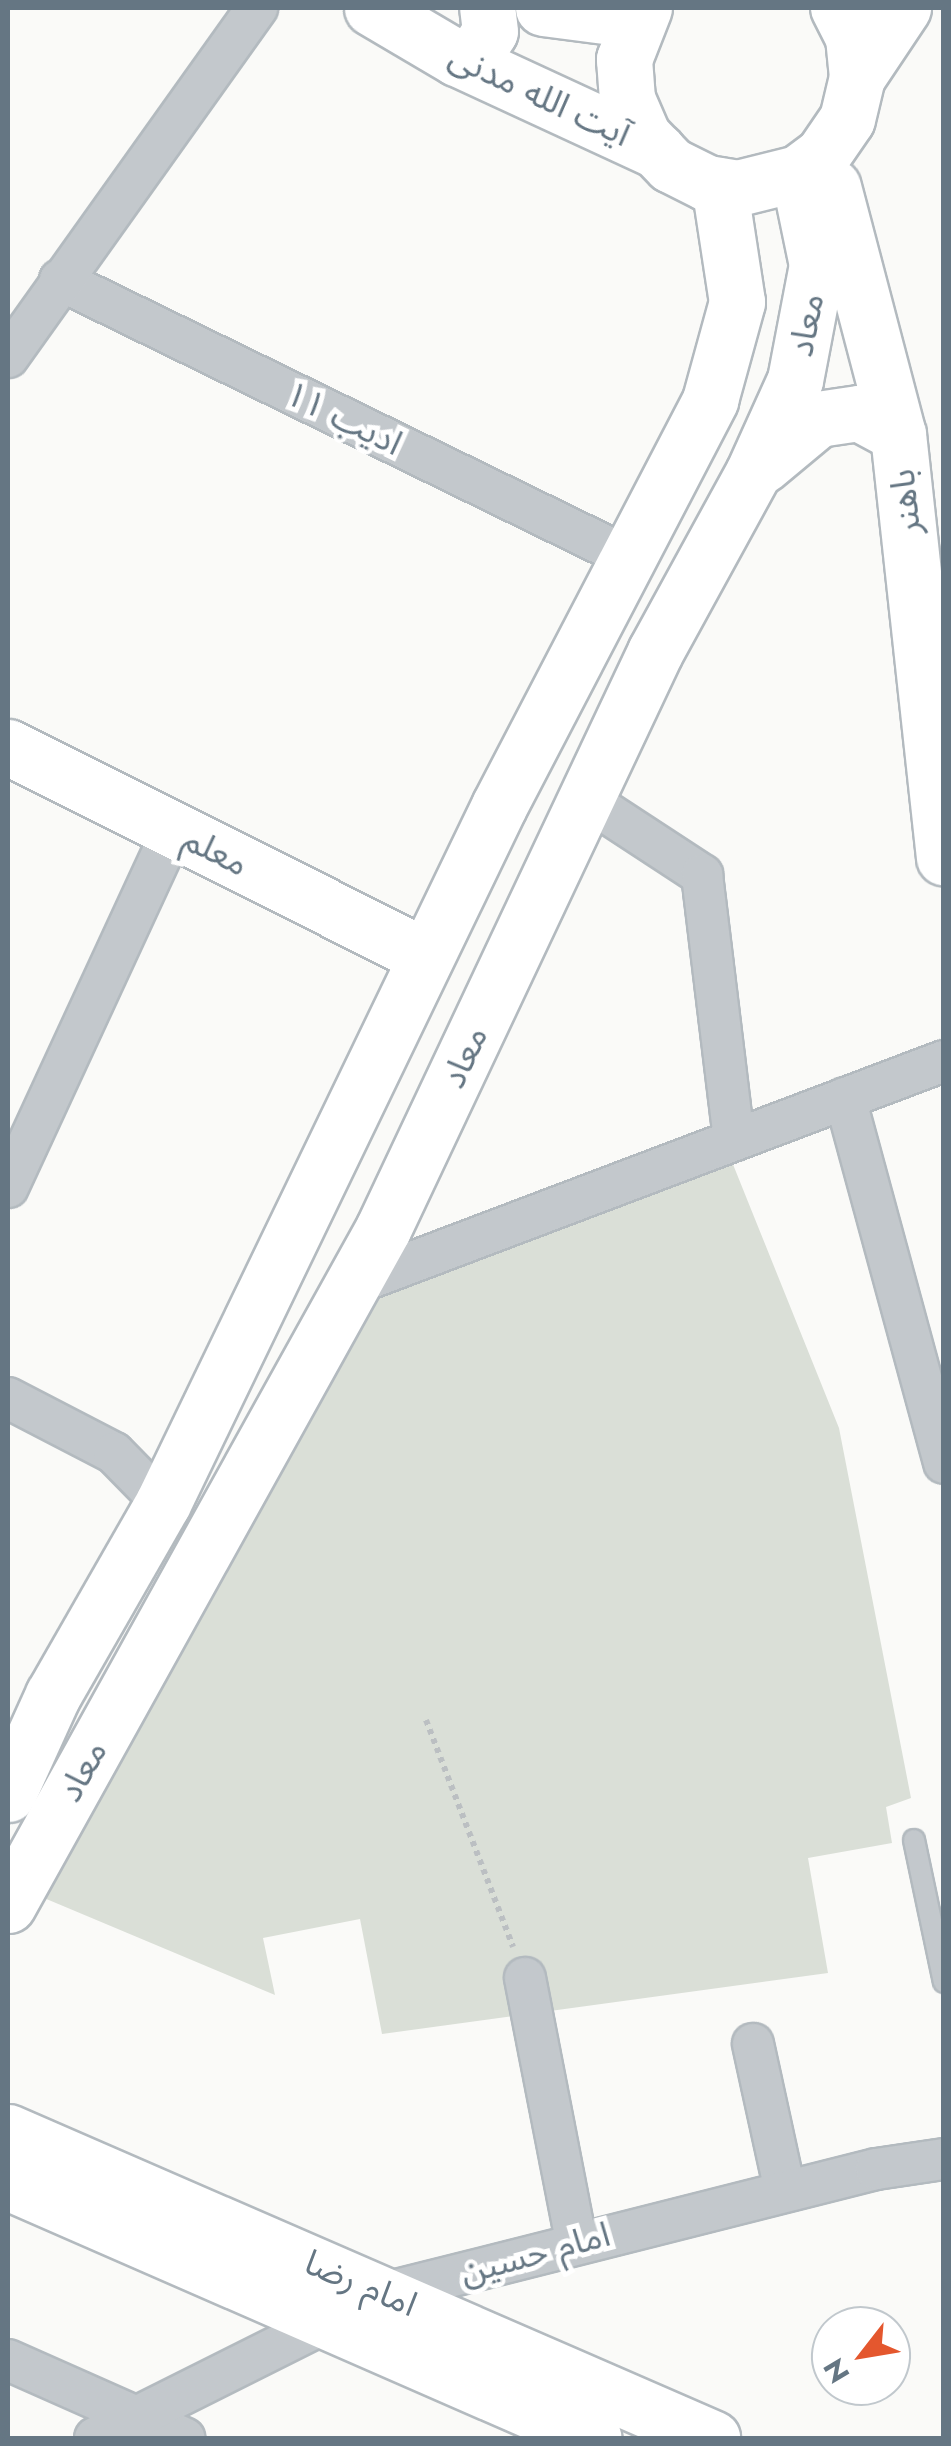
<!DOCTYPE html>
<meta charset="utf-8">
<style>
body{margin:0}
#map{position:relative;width:951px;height:2446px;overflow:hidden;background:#fafaf8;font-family:Jost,"Noto Sans Arabic",sans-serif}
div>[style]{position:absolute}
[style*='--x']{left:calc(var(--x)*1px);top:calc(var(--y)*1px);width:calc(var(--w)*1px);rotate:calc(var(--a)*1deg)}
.green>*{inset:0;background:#dadfd7}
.path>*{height:6px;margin-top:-3px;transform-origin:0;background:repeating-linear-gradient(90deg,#bbbfc2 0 5px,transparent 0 10px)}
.roads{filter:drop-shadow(2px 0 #b3babf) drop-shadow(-2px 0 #b3babf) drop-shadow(0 2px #b3babf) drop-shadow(0 -2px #b3babf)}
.lane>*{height:20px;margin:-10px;padding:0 10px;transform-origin:10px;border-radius:10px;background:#c3c8cc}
.street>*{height:40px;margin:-20px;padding:0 20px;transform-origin:20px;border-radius:20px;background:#c3c8cc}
.secondary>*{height:55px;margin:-27.5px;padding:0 27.5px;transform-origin:27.5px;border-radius:27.5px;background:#fff}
span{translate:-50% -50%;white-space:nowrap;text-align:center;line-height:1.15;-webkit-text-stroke:10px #fff;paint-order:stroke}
.street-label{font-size:35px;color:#657683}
.frame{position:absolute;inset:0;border:10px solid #657683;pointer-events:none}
.north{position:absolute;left:811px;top:2306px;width:100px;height:100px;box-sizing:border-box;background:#fff;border:2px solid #c1c8cd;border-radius:50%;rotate:239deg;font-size:28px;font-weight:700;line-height:40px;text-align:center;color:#657683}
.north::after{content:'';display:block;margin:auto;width:35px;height:45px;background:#e4572e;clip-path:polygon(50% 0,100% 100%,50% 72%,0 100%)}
</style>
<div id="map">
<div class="green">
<div style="clip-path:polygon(726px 1147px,839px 1428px,911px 1798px,886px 1807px,892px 1843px,808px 1858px,828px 1973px,382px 2034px,360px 1919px,263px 1938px,275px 1995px,44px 1898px,377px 1293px)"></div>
</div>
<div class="path">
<div style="--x:426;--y:1720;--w:243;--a:69"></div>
</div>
<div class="roads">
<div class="lane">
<div style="--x:914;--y:1840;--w:145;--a:78.1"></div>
</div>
<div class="street">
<div style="--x:60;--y:280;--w:632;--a:26"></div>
<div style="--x:8;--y:357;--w:429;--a:-54.5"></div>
<div style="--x:586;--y:799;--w:139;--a:33.2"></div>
<div style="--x:702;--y:875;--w:267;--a:83.1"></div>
<div style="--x:845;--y:1098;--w:378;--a:74.8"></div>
<div style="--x:8;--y:1187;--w:393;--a:-65.2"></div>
<div style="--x:352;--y:1285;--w:633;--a:-20.73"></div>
<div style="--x:8;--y:1398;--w:119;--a:27.4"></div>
<div style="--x:114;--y:1453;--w:70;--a:45.6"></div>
<div style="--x:525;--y:1978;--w:268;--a:79"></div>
<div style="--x:753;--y:2044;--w:150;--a:77.7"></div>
<div style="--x:8;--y:2360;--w:193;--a:23.9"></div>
<div style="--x:95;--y:2438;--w:324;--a:-26.6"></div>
<div style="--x:385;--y:2293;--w:506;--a:-14.17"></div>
<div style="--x:876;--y:2169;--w:69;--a:-8.4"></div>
</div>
<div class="secondary">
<div style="--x:372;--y:8;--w:99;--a:30.5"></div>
<div style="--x:457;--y:58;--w:221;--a:24.8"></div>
<div style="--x:543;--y:8;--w:93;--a:7.4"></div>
<div style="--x:644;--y:8;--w:55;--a:111.4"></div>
<div style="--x:624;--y:59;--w:40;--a:85.7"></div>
<div style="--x:627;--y:99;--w:40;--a:66.6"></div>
<div style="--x:643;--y:136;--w:40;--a:46"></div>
<div style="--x:671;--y:165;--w:40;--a:26.6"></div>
<div style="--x:707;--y:183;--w:31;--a:9"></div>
<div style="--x:738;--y:188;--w:62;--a:-14"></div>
<div style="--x:798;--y:173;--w:31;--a:-37"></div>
<div style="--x:823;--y:154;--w:42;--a:-55.6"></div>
<div style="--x:847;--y:119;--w:43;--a:-76.6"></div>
<div style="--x:857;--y:77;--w:40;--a:-95.7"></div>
<div style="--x:853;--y:37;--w:33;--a:-117"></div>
<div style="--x:457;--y:58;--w:22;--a:-21"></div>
<div style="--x:478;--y:50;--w:22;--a:-58"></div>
<div style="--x:490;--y:31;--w:23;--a:-97"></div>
<div style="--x:857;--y:77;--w:83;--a:-56.3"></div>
<div style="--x:833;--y:187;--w:255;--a:75.3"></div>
<div style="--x:898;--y:434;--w:426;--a:83.8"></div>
<div style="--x:763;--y:465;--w:72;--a:-39.9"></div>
<div style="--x:818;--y:419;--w:41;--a:-8.3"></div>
<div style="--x:859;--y:413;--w:44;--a:28.3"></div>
<div style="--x:8;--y:747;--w:466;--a:26.6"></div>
<div style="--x:8;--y:1794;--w:109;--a:-65.6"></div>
<div style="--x:53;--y:1695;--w:221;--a:-60.2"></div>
<div style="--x:163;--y:1503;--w:774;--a:-64.26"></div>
<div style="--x:499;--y:806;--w:458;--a:-62.5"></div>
<div style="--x:710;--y:400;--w:102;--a:-74.6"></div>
<div style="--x:737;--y:302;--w:118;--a:-98.7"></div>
<div style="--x:8;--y:1905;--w:773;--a:-60.98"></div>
<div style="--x:383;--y:1229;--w:638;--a:-64.76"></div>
<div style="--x:655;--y:652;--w:204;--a:-61.3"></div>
<div style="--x:753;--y:473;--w:102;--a:-65.7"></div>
<div style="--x:795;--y:380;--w:117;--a:-79.2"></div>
<div style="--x:817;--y:265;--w:94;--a:-101.7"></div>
<div style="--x:8;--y:2132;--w:768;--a:23.49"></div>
<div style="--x:8;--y:2182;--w:639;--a:23.6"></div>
</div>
</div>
<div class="street-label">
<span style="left:540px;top:95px;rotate:25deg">آیت الله مدنی</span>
<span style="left:806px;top:325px;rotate:-79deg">معاد</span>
<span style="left:344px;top:418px;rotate:26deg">ادیب ۱۱</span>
<span style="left:905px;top:502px;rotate:-96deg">باهنر</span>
<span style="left:216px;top:851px;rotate:27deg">معلم</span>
<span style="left:464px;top:1057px;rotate:-65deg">معاد</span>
<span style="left:82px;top:1771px;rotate:-61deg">معاد</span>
<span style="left:535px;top:2253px;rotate:-15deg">امام حسین</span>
<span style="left:361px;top:2283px;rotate:23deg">امام رضا</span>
</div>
<div class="frame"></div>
<div class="north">N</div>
</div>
